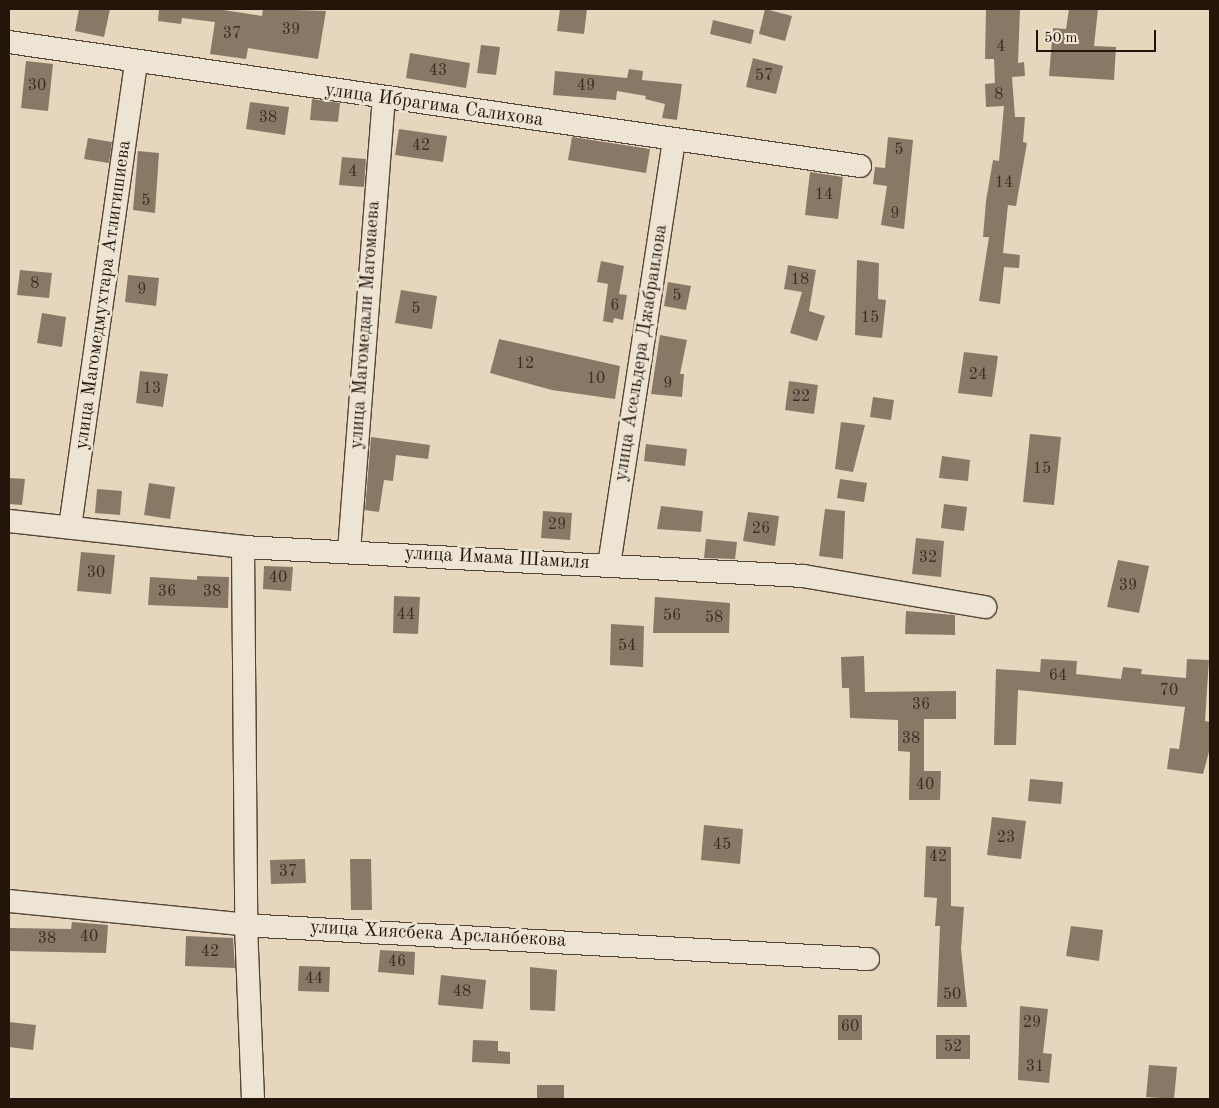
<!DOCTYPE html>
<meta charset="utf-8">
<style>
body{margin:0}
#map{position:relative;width:1219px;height:1108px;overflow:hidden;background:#e5d6bd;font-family:"Old Standard TT",serif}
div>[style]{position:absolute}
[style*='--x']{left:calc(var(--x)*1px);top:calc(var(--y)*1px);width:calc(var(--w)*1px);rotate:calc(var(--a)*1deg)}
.building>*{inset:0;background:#887967}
.roads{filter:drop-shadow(1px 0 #544537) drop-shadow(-1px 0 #544537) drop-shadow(0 1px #544537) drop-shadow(0 -1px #544537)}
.minor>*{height:22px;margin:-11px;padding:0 11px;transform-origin:11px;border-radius:11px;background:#eee4d4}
span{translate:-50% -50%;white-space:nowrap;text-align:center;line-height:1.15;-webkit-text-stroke:5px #eee4d4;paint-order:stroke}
.number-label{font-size:16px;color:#3d2e21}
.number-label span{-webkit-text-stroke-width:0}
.street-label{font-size:19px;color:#24150a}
.frame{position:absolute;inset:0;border:10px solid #24150a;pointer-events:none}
.scale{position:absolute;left:1036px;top:30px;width:120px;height:22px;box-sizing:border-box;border:2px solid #24150a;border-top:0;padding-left:6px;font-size:15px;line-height:18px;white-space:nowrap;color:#24150a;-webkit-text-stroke:4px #eee4d4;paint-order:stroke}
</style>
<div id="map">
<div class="building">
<div style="clip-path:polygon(79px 9px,110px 9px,104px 37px,75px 31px)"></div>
<div style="clip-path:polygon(159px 9px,217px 9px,262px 16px,263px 9px,326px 11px,318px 59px,248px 48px,246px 59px,210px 54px,215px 22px,182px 18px,181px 24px,158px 21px)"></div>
<div style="clip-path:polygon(560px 9px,587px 9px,584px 34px,557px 31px)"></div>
<div style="clip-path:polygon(765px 9px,792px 16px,785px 41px,759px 34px)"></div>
<div style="clip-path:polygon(986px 9px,1020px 9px,1018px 63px,1024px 62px,1025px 76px,1012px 77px,1015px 117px,1025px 117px,1023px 142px,1027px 143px,1016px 206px,1008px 205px,1003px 253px,1020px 255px,1019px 268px,1004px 267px,1000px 304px,979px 301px,989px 237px,983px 237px,986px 201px,993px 160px,999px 161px,1004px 106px,986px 107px,985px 84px,995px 83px,994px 59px,985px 59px)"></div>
<div style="clip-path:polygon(1069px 9px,1098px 9px,1094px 46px,1116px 47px,1114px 80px,1049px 76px,1053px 28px,1066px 29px)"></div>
<div style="clip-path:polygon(713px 20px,754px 30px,751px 44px,710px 34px)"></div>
<div style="clip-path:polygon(481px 45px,500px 47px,496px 75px,477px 73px)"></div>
<div style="clip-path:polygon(410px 53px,470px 63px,466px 88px,406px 78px)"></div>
<div style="clip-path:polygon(753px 58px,783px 66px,776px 94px,746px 87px)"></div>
<div style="clip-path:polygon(26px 61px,53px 64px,48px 111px,21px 108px)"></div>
<div style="clip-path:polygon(629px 69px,643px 71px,642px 80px,682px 84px,677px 120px,662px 118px,665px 104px,645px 99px,646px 96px,617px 91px,616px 100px,553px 95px,555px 71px,627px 78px)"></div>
<div style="clip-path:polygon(312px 99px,340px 103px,338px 122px,310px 120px)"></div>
<div style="clip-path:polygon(250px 102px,289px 107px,285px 135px,246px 129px)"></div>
<div style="clip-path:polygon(399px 129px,447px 136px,443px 162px,395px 155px)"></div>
<div style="clip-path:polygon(572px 137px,650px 149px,646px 173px,568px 160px)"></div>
<div style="clip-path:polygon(888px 137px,913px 140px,904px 229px,881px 225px,887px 186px,873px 184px,875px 167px,885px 168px)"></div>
<div style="clip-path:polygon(88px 138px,112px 142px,109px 163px,84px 159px)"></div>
<div style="clip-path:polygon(138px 151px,159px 153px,155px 213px,133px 210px)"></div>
<div style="clip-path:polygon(342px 157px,366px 159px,364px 187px,339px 185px)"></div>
<div style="clip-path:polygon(810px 172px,843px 177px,838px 219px,805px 215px)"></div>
<div style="clip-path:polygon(857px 260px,879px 263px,878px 299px,886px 300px,882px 338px,855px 335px)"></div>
<div style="clip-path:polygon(601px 261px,624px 266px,619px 294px,627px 295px,623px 320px,614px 318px,613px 323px,603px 321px,608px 284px,597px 282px)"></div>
<div style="clip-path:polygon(788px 265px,816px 270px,809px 311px,825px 316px,817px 341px,790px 333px,802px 292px,784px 289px)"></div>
<div style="clip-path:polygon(20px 270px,52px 273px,49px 298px,17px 295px)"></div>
<div style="clip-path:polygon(128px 275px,159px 278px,156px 306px,125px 302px)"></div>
<div style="clip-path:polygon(668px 282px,691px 286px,686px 310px,664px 306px)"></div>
<div style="clip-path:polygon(401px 290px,437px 296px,432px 329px,395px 323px)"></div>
<div style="clip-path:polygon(42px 313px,66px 317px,62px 347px,37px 343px)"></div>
<div style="clip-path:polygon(660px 335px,687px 340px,680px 374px,684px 374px,682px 397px,651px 394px)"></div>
<div style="clip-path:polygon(499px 339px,620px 366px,615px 399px,552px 390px,490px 373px)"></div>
<div style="clip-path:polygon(964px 352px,998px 356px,992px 397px,958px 393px)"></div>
<div style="clip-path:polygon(140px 371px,168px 374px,163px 407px,136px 403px)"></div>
<div style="clip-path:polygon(789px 381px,818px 385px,814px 414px,785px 410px)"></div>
<div style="clip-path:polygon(873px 397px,894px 400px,891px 420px,870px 417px)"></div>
<div style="clip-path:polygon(841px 422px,865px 425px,853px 472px,835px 469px)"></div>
<div style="clip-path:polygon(1030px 434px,1061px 437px,1054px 505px,1023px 502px)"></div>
<div style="clip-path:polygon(371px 437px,430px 445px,428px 459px,396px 455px,393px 481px,384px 480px,379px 512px,365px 510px)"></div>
<div style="clip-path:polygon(646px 444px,687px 449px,685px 466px,644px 461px)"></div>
<div style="clip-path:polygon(942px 456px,970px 460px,968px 481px,939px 478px)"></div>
<div style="clip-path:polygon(9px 478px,25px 479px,22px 505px,9px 504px)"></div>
<div style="clip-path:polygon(840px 479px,867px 483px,864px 502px,837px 498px)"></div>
<div style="clip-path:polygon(149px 483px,175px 487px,170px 519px,144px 515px)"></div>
<div style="clip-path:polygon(97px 489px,122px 491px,120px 515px,95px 513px)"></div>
<div style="clip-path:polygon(944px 504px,967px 507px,964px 531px,941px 528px)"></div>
<div style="clip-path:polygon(661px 506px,703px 511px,701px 532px,657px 529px)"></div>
<div style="clip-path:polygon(825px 509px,845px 511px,843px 559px,819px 556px)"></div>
<div style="clip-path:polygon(543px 511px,572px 513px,570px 540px,541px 538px)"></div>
<div style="clip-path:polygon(748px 512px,779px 516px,775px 546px,743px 541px)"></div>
<div style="clip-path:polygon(916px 538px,944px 541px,941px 577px,912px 574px)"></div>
<div style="clip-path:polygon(706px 539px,737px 542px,735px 559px,704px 558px)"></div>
<div style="clip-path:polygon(81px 552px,115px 555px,111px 594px,77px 591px)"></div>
<div style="clip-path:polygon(1118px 560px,1149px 566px,1139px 613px,1107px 607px)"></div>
<div style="clip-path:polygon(264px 566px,293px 567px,291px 591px,263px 589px)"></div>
<div style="clip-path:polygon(197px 576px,229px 577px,228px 608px,148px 605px,150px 577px,197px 580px)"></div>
<div style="clip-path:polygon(394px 596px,420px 597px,418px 634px,393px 633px)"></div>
<div style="clip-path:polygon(655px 597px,730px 603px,729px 633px,653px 633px)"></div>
<div style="clip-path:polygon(906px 611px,955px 615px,955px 635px,905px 634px)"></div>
<div style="clip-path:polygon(611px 624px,644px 626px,643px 667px,610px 665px)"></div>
<div style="clip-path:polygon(864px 656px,865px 692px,956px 691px,956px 719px,924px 719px,924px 771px,941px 771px,940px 800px,909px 800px,910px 752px,898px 751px,898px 720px,850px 718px,849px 688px,842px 688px,841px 657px)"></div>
<div style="clip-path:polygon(1041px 659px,1077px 661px,1076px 674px,1121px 679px,1123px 667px,1142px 669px,1141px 674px,1186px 678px,1187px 659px,1209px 660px,1205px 721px,1210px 722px,1210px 748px,1203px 774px,1167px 769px,1170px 748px,1179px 749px,1185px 707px,1018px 690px,1016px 745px,994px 745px,996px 669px,1040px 672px)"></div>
<div style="clip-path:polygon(1030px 779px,1063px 782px,1061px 804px,1028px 801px)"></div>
<div style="clip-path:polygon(992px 817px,1026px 821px,1021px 859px,987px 855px)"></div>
<div style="clip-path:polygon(704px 825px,743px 829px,740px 864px,701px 860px)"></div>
<div style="clip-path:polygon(926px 846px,951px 847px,951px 906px,964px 907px,961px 949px,967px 1007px,937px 1007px,940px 926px,935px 926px,937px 898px,924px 897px)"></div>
<div style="clip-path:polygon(305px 859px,306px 883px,271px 884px,270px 860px)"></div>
<div style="clip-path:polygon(350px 859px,371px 859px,372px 910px,351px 910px)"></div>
<div style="clip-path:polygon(72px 922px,108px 925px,106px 953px,9px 951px,9px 928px,71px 929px)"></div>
<div style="clip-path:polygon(1071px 926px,1103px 930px,1099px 961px,1066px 956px)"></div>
<div style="clip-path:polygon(186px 936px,233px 938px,235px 968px,185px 966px)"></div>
<div style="clip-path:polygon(380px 950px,415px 952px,414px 975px,378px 972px)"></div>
<div style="clip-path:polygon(299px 966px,330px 967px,329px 992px,298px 991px)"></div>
<div style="clip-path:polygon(530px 967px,557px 970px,555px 1011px,530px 1010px)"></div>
<div style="clip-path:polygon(441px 975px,486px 980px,483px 1009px,438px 1005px)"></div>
<div style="clip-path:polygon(1020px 1006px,1048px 1009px,1043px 1053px,1052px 1054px,1049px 1083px,1018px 1080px)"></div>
<div style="clip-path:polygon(838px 1015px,862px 1015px,862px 1040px,838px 1040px)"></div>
<div style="clip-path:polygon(9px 1022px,36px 1025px,33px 1050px,9px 1047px)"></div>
<div style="clip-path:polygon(936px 1035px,970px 1035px,970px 1059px,936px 1059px)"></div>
<div style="clip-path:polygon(473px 1040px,498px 1041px,498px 1051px,510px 1052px,510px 1064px,472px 1062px)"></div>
<div style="clip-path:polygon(1149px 1065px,1177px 1067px,1174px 1099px,1146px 1097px)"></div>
<div style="clip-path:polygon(537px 1085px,564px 1085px,564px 1099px,537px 1099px)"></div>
</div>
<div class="roads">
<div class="minor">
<div style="--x:9;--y:42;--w:860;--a:8.29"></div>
<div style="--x:9;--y:521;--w:235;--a:6.3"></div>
<div style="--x:243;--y:547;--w:561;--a:2.96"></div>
<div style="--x:803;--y:576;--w:185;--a:9.7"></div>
<div style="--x:70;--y:527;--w:469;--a:-81.9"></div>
<div style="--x:243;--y:547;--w:378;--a:89.5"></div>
<div style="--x:246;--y:925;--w:174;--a:87.7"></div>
<div style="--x:349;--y:551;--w:453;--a:-85.6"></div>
<div style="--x:609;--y:565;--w:429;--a:-81.3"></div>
<div style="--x:9;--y:901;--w:252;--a:5.7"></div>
<div style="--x:260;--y:926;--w:609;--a:3.11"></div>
</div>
</div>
<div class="number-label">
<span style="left:291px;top:30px">39</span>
<span style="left:232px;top:34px">37</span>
<span style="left:1001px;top:47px">4</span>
<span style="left:438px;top:71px">43</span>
<span style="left:764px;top:76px">57</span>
<span style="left:37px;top:86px">30</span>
<span style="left:586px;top:86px">49</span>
<span style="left:999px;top:95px">8</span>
<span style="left:268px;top:118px">38</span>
<span style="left:421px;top:146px">42</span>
<span style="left:899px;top:150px">5</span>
<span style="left:353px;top:172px">4</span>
<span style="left:1004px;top:183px">14</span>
<span style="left:824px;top:195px">14</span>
<span style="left:146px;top:201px">5</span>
<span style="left:895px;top:214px">9</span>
<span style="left:800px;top:280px">18</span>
<span style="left:35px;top:284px">8</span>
<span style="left:142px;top:290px">9</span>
<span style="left:677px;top:296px">5</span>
<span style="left:615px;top:306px">6</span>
<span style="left:416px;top:309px">5</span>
<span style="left:870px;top:318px">15</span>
<span style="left:525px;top:364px">12</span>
<span style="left:978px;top:375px">24</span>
<span style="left:596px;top:379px">10</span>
<span style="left:668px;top:384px">9</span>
<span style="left:152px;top:389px">13</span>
<span style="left:801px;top:397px">22</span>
<span style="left:1042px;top:469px">15</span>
<span style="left:557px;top:525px">29</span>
<span style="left:761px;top:529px">26</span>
<span style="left:928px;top:558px">32</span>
<span style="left:96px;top:573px">30</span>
<span style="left:278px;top:578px">40</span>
<span style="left:1128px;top:586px">39</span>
<span style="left:167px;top:592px">36</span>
<span style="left:212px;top:592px">38</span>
<span style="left:406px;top:615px">44</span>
<span style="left:672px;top:616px">56</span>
<span style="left:714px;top:618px">58</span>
<span style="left:627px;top:646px">54</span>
<span style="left:1058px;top:676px">64</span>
<span style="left:1169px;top:691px">70</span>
<span style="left:921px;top:705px">36</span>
<span style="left:911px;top:739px">38</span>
<span style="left:925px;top:785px">40</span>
<span style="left:1006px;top:838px">23</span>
<span style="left:722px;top:845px">45</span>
<span style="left:938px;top:857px">42</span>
<span style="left:288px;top:872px">37</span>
<span style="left:89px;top:937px">40</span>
<span style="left:47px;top:939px">38</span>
<span style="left:210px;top:952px">42</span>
<span style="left:397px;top:962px">46</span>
<span style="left:314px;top:979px">44</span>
<span style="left:462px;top:992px">48</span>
<span style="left:952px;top:995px">50</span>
<span style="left:1032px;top:1023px">29</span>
<span style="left:850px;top:1027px">60</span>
<span style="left:953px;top:1047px">52</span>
<span style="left:1035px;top:1067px">31</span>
</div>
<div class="street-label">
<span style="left:434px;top:106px;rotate:8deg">улица Ибрагима Салихова</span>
<span style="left:104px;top:295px;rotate:-82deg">улица Магомедмухтара Атлигишиева</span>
<span style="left:366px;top:325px;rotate:-86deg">улица Магомедали Магомаева</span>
<span style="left:642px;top:353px;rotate:-81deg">улица Асельдера Джабраилова</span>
<span style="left:497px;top:559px;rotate:3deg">улица Имама Шамиля</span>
<span style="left:438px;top:935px;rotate:3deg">улица Хиясбека Арсланбекова</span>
</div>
<div class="frame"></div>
<div class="scale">50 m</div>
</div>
